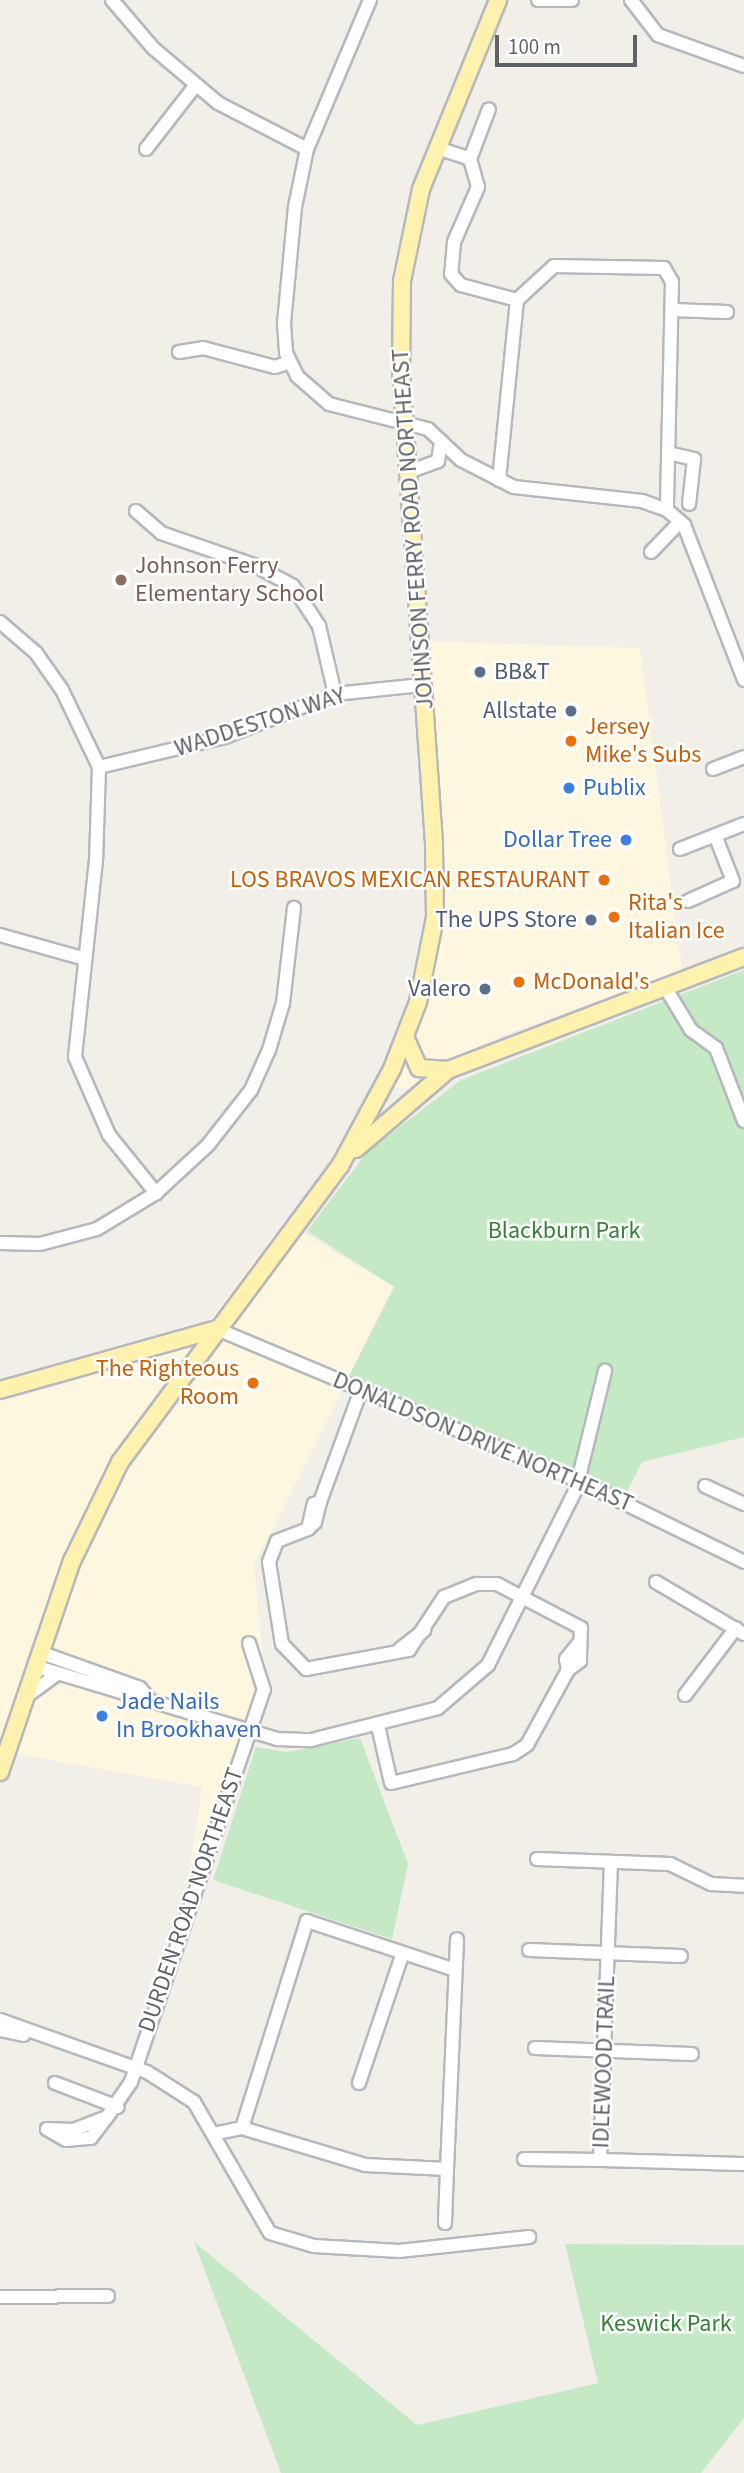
<!DOCTYPE html>
<style>
body{margin:0}
#map{position:relative;width:744px;height:2473px;overflow:hidden;background:#f1efe8;font-family:"Source Sans 3",sans-serif}
div>[style]{position:absolute}
[style*='--x']{left:calc(var(--x)*1px);top:calc(var(--y)*1px);width:calc(var(--w)*1px);rotate:calc(var(--a)*1deg)}
.commercial>*{inset:0;background:#fef7e0}
.green>*{inset:0;background:#c5e8c5}
.roads{filter:drop-shadow(2px 0 #b5b8bc) drop-shadow(-2px 0 #b5b8bc) drop-shadow(0 2px #b5b8bc) drop-shadow(0 -2px #b5b8bc)}
.minor>*{height:12px;margin:-6px;padding:0 6px;transform-origin:6px;border-radius:6px;background:#fff}
.major>*{height:16px;margin:-8px;padding:0 8px;transform-origin:8px;border-radius:8px;background:#fff2af}
.dots>*{width:19px;height:19px;translate:-50% -50%;box-sizing:border-box;border:4px solid #fff;border-radius:50%}
span{translate:-50% -50%;white-space:nowrap;text-align:center;line-height:1.15;-webkit-text-stroke:5px #fff;paint-order:stroke}
.street-label{font-size:24px;color:#5f6368}
.education-label{font-size:24px;color:#785e54}
.left{translate:0 -50%;text-align:left}
.service-label{font-size:24px;color:#4e5e75}
.right{translate:-100% -50%;text-align:right}
.food-label{font-size:24px;color:#c56008}
.shop-label{font-size:24px;color:#366cbe}
.park-label{font-size:24px;color:#348238}
.scale{position:absolute;left:495px;top:35px;width:142px;height:32px;box-sizing:border-box;border:4px solid #5f6368;border-top:0;padding-left:9px;font-size:21px;line-height:24px;white-space:nowrap;color:#5f6368;-webkit-text-stroke:5px #fff;paint-order:stroke}
</style>
<div id="map">
<div class="commercial">
<div style="clip-path:polygon(418px 641px,640px 648px,682px 970px,501px 1036px,447px 1060px,407px 1089px,381px 1085px,399px 1044px,430px 912px)"></div>
<div style="clip-path:polygon(284px 1222px,394px 1287px,254px 1565px,265px 1679px,190px 1867px,202px 1787px,0 1751px,0 1401px,69px 1383px,209px 1321px)"></div>
</div>
<div class="green">
<div style="clip-path:polygon(744px 970px,744px 1437px,642px 1462px,625px 1496px,349px 1376px,394px 1287px,307px 1231px,368px 1151px,461px 1080px)"></div>
<div style="clip-path:polygon(360px 1738px,408px 1864px,392px 1939px,213px 1880px,256px 1747px,287px 1752px)"></div>
<div style="clip-path:polygon(194px 2242px,417px 2425px,598px 2383px,565px 2244px,744px 2245px,744px 2418px,701px 2473px,281px 2473px)"></div>
</div>
<div class="roads">
<div class="minor">
<div style="--x:112;--y:0;--w:63;--a:49.5"></div>
<div style="--x:153;--y:48;--w:85;--a:40.2"></div>
<div style="--x:218;--y:103;--w:100;--a:27.3"></div>
<div style="--x:370;--y:0;--w:162;--a:112.9"></div>
<div style="--x:307;--y:149;--w:59;--a:101.7"></div>
<div style="--x:295;--y:207;--w:117;--a:95.4"></div>
<div style="--x:284;--y:323;--w:30;--a:86"></div>
<div style="--x:286;--y:353;--w:25;--a:64"></div>
<div style="--x:297;--y:376;--w:43;--a:41.2"></div>
<div style="--x:329;--y:404;--w:102;--a:14.2"></div>
<div style="--x:428;--y:429;--w:45;--a:43.2"></div>
<div style="--x:461;--y:460;--w:59;--a:27"></div>
<div style="--x:514;--y:487;--w:129;--a:6.2"></div>
<div style="--x:642;--y:501;--w:27;--a:20"></div>
<div style="--x:667;--y:510;--w:23;--a:41"></div>
<div style="--x:684;--y:525;--w:166;--a:68.8"></div>
<div style="--x:538;--y:0;--w:34;--a:0"></div>
<div style="--x:631;--y:0;--w:44;--a:52.4"></div>
<div style="--x:658;--y:35;--w:91;--a:19.8"></div>
<div style="--x:437;--y:148;--w:35;--a:18"></div>
<div style="--x:470;--y:159;--w:29;--a:74"></div>
<div style="--x:478;--y:187;--w:60;--a:113.6"></div>
<div style="--x:454;--y:242;--w:32;--a:95"></div>
<div style="--x:451;--y:274;--w:15;--a:48"></div>
<div style="--x:461;--y:285;--w:58;--a:15"></div>
<div style="--x:146;--y:149;--w:80;--a:-52.1"></div>
<div style="--x:470;--y:159;--w:53;--a:-69.2"></div>
<div style="--x:672;--y:310;--w:55;--a:2.1"></div>
<div style="--x:179;--y:352;--w:24;--a:-9"></div>
<div style="--x:203;--y:348;--w:74;--a:14.8"></div>
<div style="--x:275;--y:367;--w:16;--a:-18"></div>
<div style="--x:668;--y:453;--w:27;--a:13"></div>
<div style="--x:694;--y:459;--w:45;--a:96.3"></div>
<div style="--x:408;--y:472;--w:32;--a:-20"></div>
<div style="--x:438;--y:461;--w:20;--a:-81"></div>
<div style="--x:499;--y:480;--w:181;--a:-84.3"></div>
<div style="--x:517;--y:300;--w:50;--a:-42.6"></div>
<div style="--x:554;--y:266;--w:110;--a:1"></div>
<div style="--x:664;--y:268;--w:16;--a:60"></div>
<div style="--x:672;--y:282;--w:228;--a:91.3"></div>
<div style="--x:136;--y:511;--w:33;--a:41"></div>
<div style="--x:161;--y:533;--w:98;--a:19"></div>
<div style="--x:254;--y:565;--w:44;--a:28.3"></div>
<div style="--x:293;--y:586;--w:48;--a:57"></div>
<div style="--x:319;--y:626;--w:70;--a:76.8"></div>
<div style="--x:651;--y:552;--w:42;--a:-46"></div>
<div style="--x:0;--y:622;--w:48;--a:40.7"></div>
<div style="--x:36;--y:653;--w:45;--a:54.9"></div>
<div style="--x:62;--y:690;--w:85;--a:64.3"></div>
<div style="--x:99;--y:767;--w:93;--a:91.8"></div>
<div style="--x:96;--y:860;--w:198;--a:96.1"></div>
<div style="--x:75;--y:1057;--w:85;--a:66.4"></div>
<div style="--x:109;--y:1135;--w:75;--a:51"></div>
<div style="--x:99;--y:767;--w:130;--a:-13.4"></div>
<div style="--x:225;--y:737;--w:118;--a:-21.4"></div>
<div style="--x:335;--y:694;--w:87;--a:-5.9"></div>
<div style="--x:713;--y:769;--w:33;--a:-21"></div>
<div style="--x:680;--y:849;--w:69;--a:-21.3"></div>
<div style="--x:688;--y:901;--w:49;--a:-24"></div>
<div style="--x:733;--y:881;--w:49;--a:-111.4"></div>
<div style="--x:0;--y:935;--w:85;--a:15.7"></div>
<div style="--x:665;--y:987;--w:50;--a:58.8"></div>
<div style="--x:691;--y:1030;--w:31;--a:36"></div>
<div style="--x:716;--y:1048;--w:78;--a:69"></div>
<div style="--x:0;--y:1243;--w:40;--a:1.4"></div>
<div style="--x:40;--y:1244;--w:59;--a:-14.7"></div>
<div style="--x:97;--y:1229;--w:69;--a:-31.4"></div>
<div style="--x:156;--y:1193;--w:71;--a:-42.7"></div>
<div style="--x:208;--y:1145;--w:70;--a:-52"></div>
<div style="--x:251;--y:1090;--w:44;--a:-65.8"></div>
<div style="--x:269;--y:1050;--w:49;--a:-73.4"></div>
<div style="--x:283;--y:1003;--w:96;--a:-83.4"></div>
<div style="--x:217;--y:1329;--w:393;--a:22.8"></div>
<div style="--x:579;--y:1481;--w:184;--a:26.1"></div>
<div style="--x:705;--y:1486;--w:43;--a:24.8"></div>
<div style="--x:320;--y:1502;--w:119;--a:-69.9"></div>
<div style="--x:320;--y:1502;--w:21;--a:104"></div>
<div style="--x:315;--y:1522;--w:10;--a:135"></div>
<div style="--x:308;--y:1529;--w:26;--a:-77"></div>
<div style="--x:314;--y:1504;--w:6;--a:-18"></div>
<div style="--x:308;--y:1529;--w:33;--a:159"></div>
<div style="--x:277;--y:1541;--w:22;--a:111"></div>
<div style="--x:269;--y:1562;--w:83;--a:81"></div>
<div style="--x:282;--y:1644;--w:35;--a:46"></div>
<div style="--x:306;--y:1669;--w:105;--a:-10.5"></div>
<div style="--x:409;--y:1650;--w:64;--a:-56.6"></div>
<div style="--x:444;--y:1597;--w:35;--a:-22"></div>
<div style="--x:477;--y:1584;--w:20;--a:0"></div>
<div style="--x:497;--y:1584;--w:95;--a:27.6"></div>
<div style="--x:581;--y:1628;--w:33;--a:92"></div>
<div style="--x:580;--y:1661;--w:15;--a:143"></div>
<div style="--x:568;--y:1670;--w:85;--a:118.7"></div>
<div style="--x:527;--y:1745;--w:17;--a:147"></div>
<div style="--x:513;--y:1754;--w:125;--a:166.6"></div>
<div style="--x:391;--y:1783;--w:58;--a:-102.8"></div>
<div style="--x:656;--y:1582;--w:102;--a:30.6"></div>
<div style="--x:400;--y:1649;--w:31;--a:-38"></div>
<div style="--x:39;--y:1652;--w:107;--a:19.6"></div>
<div style="--x:140;--y:1688;--w:13;--a:51"></div>
<div style="--x:34;--y:1666;--w:255;--a:16.7"></div>
<div style="--x:278;--y:1739;--w:33;--a:2"></div>
<div style="--x:311;--y:1740;--w:131;--a:-14.1"></div>
<div style="--x:438;--y:1708;--w:66;--a:-40.7"></div>
<div style="--x:488;--y:1665;--w:197;--a:-63.4"></div>
<div style="--x:576;--y:1489;--w:122;--a:-76.2"></div>
<div style="--x:568;--y:1670;--w:11;--a:-100"></div>
<div style="--x:566;--y:1659;--w:22;--a:-51"></div>
<div style="--x:685;--y:1695;--w:84;--a:-52.7"></div>
<div style="--x:27;--y:1696;--w:37;--a:-36"></div>
<div style="--x:537;--y:1859;--w:133;--a:2.2"></div>
<div style="--x:670;--y:1864;--w:46;--a:26"></div>
<div style="--x:711;--y:1884;--w:33;--a:3"></div>
<div style="--x:611;--y:1862;--w:298;--a:92.1"></div>
<div style="--x:600;--y:2160;--w:144;--a:1.6"></div>
<div style="--x:529;--y:1950;--w:152;--a:2.3"></div>
<div style="--x:0;--y:2020;--w:156;--a:19.5"></div>
<div style="--x:147;--y:2072;--w:56;--a:32.6"></div>
<div style="--x:194;--y:2102;--w:151;--a:59.9"></div>
<div style="--x:270;--y:2233;--w:46;--a:16.5"></div>
<div style="--x:314;--y:2246;--w:85;--a:3.4"></div>
<div style="--x:399;--y:2251;--w:131;--a:-6.1"></div>
<div style="--x:0;--y:2030;--w:24;--a:12"></div>
<div style="--x:535;--y:2048;--w:157;--a:2.2"></div>
<div style="--x:55;--y:2083;--w:67;--a:20.9"></div>
<div style="--x:359;--y:2083;--w:135;--a:-71.4"></div>
<div style="--x:242;--y:2128;--w:217;--a:-72.6"></div>
<div style="--x:307;--y:1921;--w:156;--a:18.3"></div>
<div style="--x:47;--y:2129;--w:26;--a:2"></div>
<div style="--x:73;--y:2130;--w:36;--a:-21"></div>
<div style="--x:107;--y:2117;--w:42;--a:-55.6"></div>
<div style="--x:131;--y:2082;--w:414;--a:-71.3"></div>
<div style="--x:264;--y:1690;--w:49;--a:-107.7"></div>
<div style="--x:47;--y:2129;--w:22;--a:30"></div>
<div style="--x:66;--y:2140;--w:25;--a:-5"></div>
<div style="--x:91;--y:2138;--w:26;--a:-53"></div>
<div style="--x:213;--y:2134;--w:30;--a:-12"></div>
<div style="--x:242;--y:2128;--w:128;--a:16.7"></div>
<div style="--x:365;--y:2165;--w:82;--a:2.8"></div>
<div style="--x:447;--y:2169;--w:230;--a:-87.5"></div>
<div style="--x:524;--y:2159;--w:76;--a:0.8"></div>
<div style="--x:445;--y:2223;--w:54;--a:-87.9"></div>
<div style="--x:0;--y:2297;--w:108;--a:-0.5"></div>
</div>
<div class="major">
<div style="--x:406;--y:1039;--w:32;--a:66"></div>
<div style="--x:419;--y:1068;--w:29;--a:4"></div>
<div style="--x:356;--y:1149;--w:121;--a:-40.7"></div>
<div style="--x:448;--y:1070;--w:317;--a:-20.9"></div>
<div style="--x:0;--y:1390;--w:225;--a:-15.7"></div>
<div style="--x:0;--y:1772;--w:223;--a:-71.2"></div>
<div style="--x:72;--y:1561;--w:110;--a:-64.1"></div>
<div style="--x:120;--y:1462;--w:369;--a:-53.4"></div>
<div style="--x:340;--y:1166;--w:110;--a:-61.8"></div>
<div style="--x:392;--y:1069;--w:72;--a:-68.8"></div>
<div style="--x:418;--y:1002;--w:86;--a:-78.6"></div>
<div style="--x:435;--y:918;--w:75;--a:-90.8"></div>
<div style="--x:434;--y:843;--w:468;--a:-94"></div>
<div style="--x:401;--y:376;--w:95;--a:-89.4"></div>
<div style="--x:402;--y:281;--w:94;--a:-78.3"></div>
<div style="--x:421;--y:189;--w:204;--a:-67.8"></div>
</div>
</div>
<div class="dots">
<div style="left:121px;top:580px;background:#8d6e63"></div>
<div style="left:480px;top:672px;background:#5c6f8a"></div>
<div style="left:571px;top:711px;background:#5c6f8a"></div>
<div style="left:571px;top:741px;background:#e8710a"></div>
<div style="left:569px;top:788px;background:#3f7fe0"></div>
<div style="left:626px;top:840px;background:#3f7fe0"></div>
<div style="left:604px;top:880px;background:#e8710a"></div>
<div style="left:614px;top:917px;background:#e8710a"></div>
<div style="left:591px;top:920px;background:#5c6f8a"></div>
<div style="left:519px;top:982px;background:#e8710a"></div>
<div style="left:485px;top:989px;background:#5c6f8a"></div>
<div style="left:253px;top:1383px;background:#e8710a"></div>
<div style="left:102px;top:1716px;background:#3f7fe0"></div>
</div>
<div class="street-label">
<span style="left:413px;top:529px;rotate:-94deg">JOHNSON FERRY ROAD NORTHEAST</span>
<span style="left:260px;top:722px;rotate:-18deg">WADDESTON WAY</span>
<span style="left:483px;top:1442px;rotate:23deg">DONALDSON DRIVE NORTHEAST</span>
<span style="left:191px;top:1900px;rotate:-71deg">DURDEN ROAD NORTHEAST</span>
<span style="left:604px;top:2062px;rotate:-88deg">IDLEWOOD TRAIL</span>
</div>
<div class="education-label">
<span class="left" style="left:135px;top:580px">Johnson Ferry<br>Elementary School</span>
</div>
<div class="service-label">
<span class="left" style="left:494px;top:672px">BB&amp;T</span>
<span class="right" style="left:557px;top:711px">Allstate</span>
<span class="right" style="left:577px;top:920px">The UPS Store</span>
<span class="right" style="left:471px;top:989px">Valero</span>
</div>
<div class="food-label">
<span class="left" style="left:585px;top:741px">Jersey<br>Mike's Subs</span>
<span class="right" style="left:590px;top:880px">LOS BRAVOS MEXICAN RESTAURANT</span>
<span class="left" style="left:628px;top:917px">Rita's<br>Italian Ice</span>
<span class="left" style="left:533px;top:982px">McDonald's</span>
<span class="right" style="left:239px;top:1383px">The Righteous<br>Room</span>
</div>
<div class="shop-label">
<span class="left" style="left:583px;top:788px">Publix</span>
<span class="right" style="left:612px;top:840px">Dollar Tree</span>
<span class="left" style="left:116px;top:1716px">Jade Nails<br>In Brookhaven</span>
</div>
<div class="park-label">
<span style="left:564px;top:1231px">Blackburn Park</span>
<span style="left:666px;top:2324px">Keswick Park</span>
</div>
<div class="scale">100 m</div>
</div>
